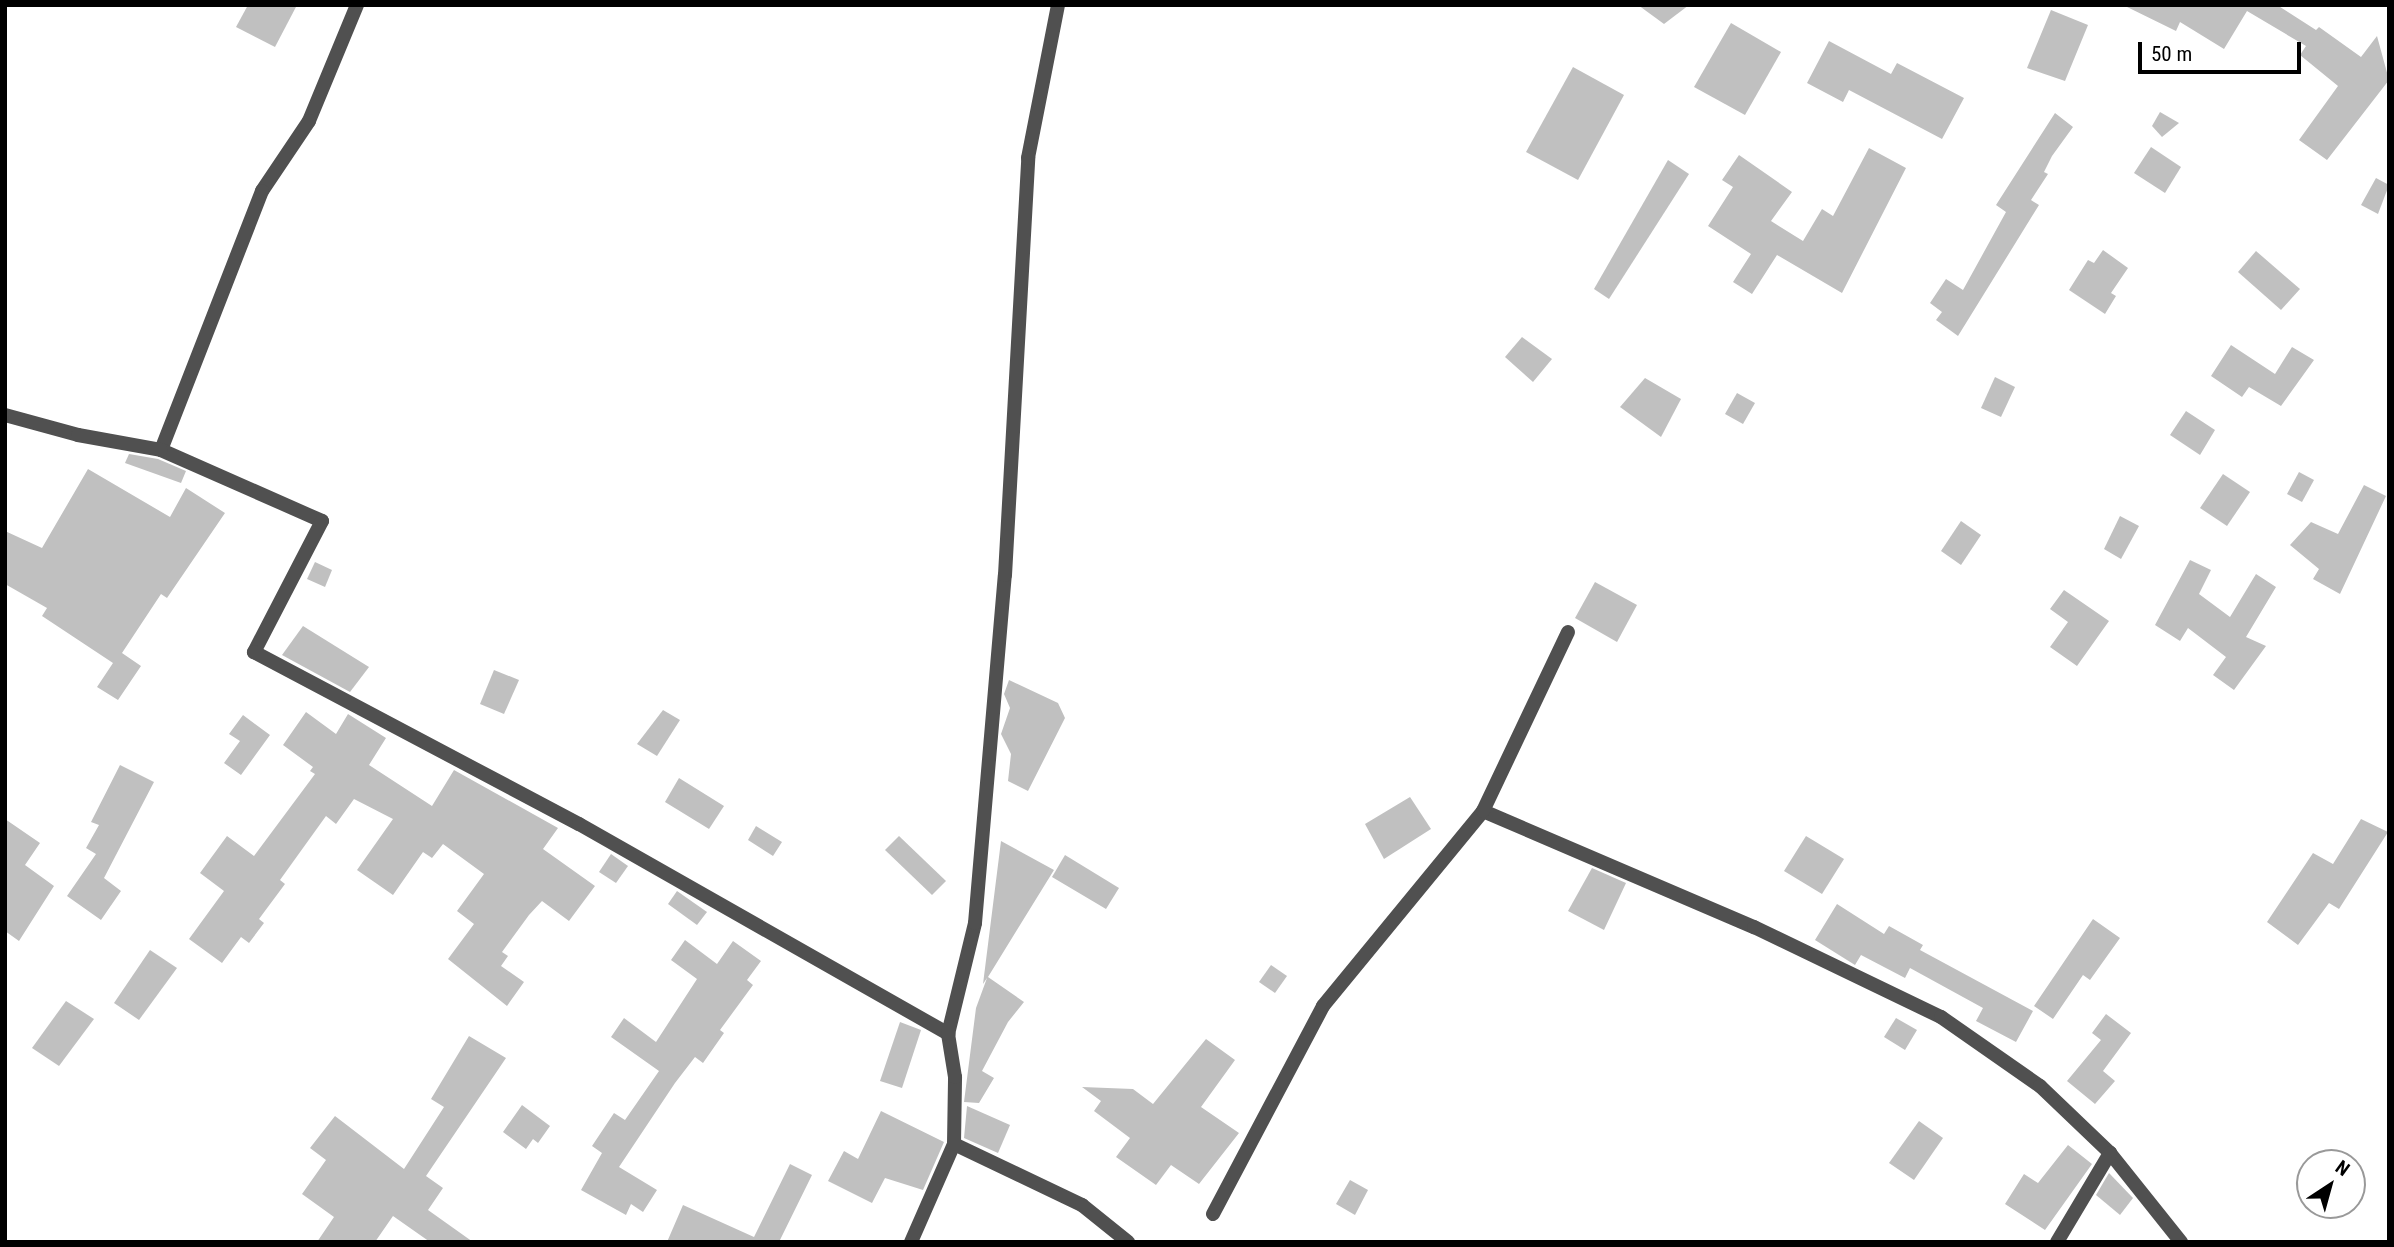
<!DOCTYPE html>
<style>
body{margin:0}
#map{position:relative;width:2394px;height:1247px;overflow:hidden;background:#fff;font-family:"Roboto Condensed",sans-serif}
div>[style]{position:absolute}
[style*='--x']{left:calc(var(--x)*1px);top:calc(var(--y)*1px);width:calc(var(--w)*1px);rotate:calc(var(--a)*1deg)}
.building>*{inset:0;background:#c0c0c0}
.minor>*{height:14px;margin:-7px;padding:0 7px;transform-origin:7px;border-radius:7px;background:#505050}
span{translate:-50% -50%;white-space:nowrap;text-align:center;line-height:1.15;-webkit-text-stroke:5px #fff;paint-order:stroke}
.frame{position:absolute;inset:0;border:7px solid #000;pointer-events:none}
.north{position:absolute;left:2296px;top:1149px;width:70px;height:70px;box-sizing:border-box;background:#fff;border:2px solid #999;border-radius:50%;rotate:36deg;font-size:19px;font-weight:700;line-height:28px;text-align:center;color:#000}
.north::after{content:'';display:block;margin:auto;width:24px;height:32px;background:#000;clip-path:polygon(50% 0,100% 100%,50% 72%,0 100%)}
.scale{position:absolute;left:2138px;top:42px;width:163px;height:32px;box-sizing:border-box;border:4px solid #000;border-top:0;padding-left:9px;font-size:21px;line-height:24px;white-space:nowrap;color:#000;-webkit-text-stroke:5px #fff;paint-order:stroke}
</style>
<div id="map">
<div class="building">
<div style="clip-path:polygon(248px 5px,297px 5px,275px 47px,236px 27px)"></div>
<div style="clip-path:polygon(1638px 5px,1689px 5px,1664px 24px)"></div>
<div style="clip-path:polygon(2123px 5px,2277px 5px,2316px 30px,2319px 27px,2361px 57px,2377px 36px,2389px 80px,2327px 160px,2299px 140px,2338px 86px,2300px 55px,2306px 46px,2247px 11px,2224px 49px,2180px 22px,2176px 31px)"></div>
<div style="clip-path:polygon(2051px 10px,2088px 25px,2065px 81px,2027px 68px)"></div>
<div style="clip-path:polygon(1731px 23px,1781px 52px,1745px 115px,1694px 87px)"></div>
<div style="clip-path:polygon(1829px 41px,1891px 74px,1897px 63px,1964px 98px,1942px 139px,1849px 90px,1843px 102px,1807px 83px)"></div>
<div style="clip-path:polygon(1573px 67px,1624px 95px,1578px 180px,1526px 152px)"></div>
<div style="clip-path:polygon(2160px 112px,2179px 123px,2162px 137px,2152px 126px)"></div>
<div style="clip-path:polygon(2055px 113px,2073px 127px,2052px 156px,2044px 172px,2048px 174px,2031px 200px,2039px 205px,1958px 336px,1936px 320px,1942px 312px,1930px 303px,1946px 279px,1963px 290px,2006px 212px,1996px 205px)"></div>
<div style="clip-path:polygon(2151px 147px,2181px 167px,2165px 193px,2134px 173px)"></div>
<div style="clip-path:polygon(1869px 148px,1906px 168px,1842px 293px,1777px 255px,1752px 294px,1733px 282px,1751px 254px,1708px 226px,1733px 187px,1722px 180px,1739px 155px,1792px 192px,1771px 221px,1803px 241px,1822px 209px,1833px 216px)"></div>
<div style="clip-path:polygon(1668px 160px,1689px 174px,1609px 299px,1594px 289px)"></div>
<div style="clip-path:polygon(2376px 178px,2389px 185px,2378px 214px,2361px 205px)"></div>
<div style="clip-path:polygon(2103px 250px,2128px 268px,2111px 293px,2116px 296px,2105px 314px,2069px 290px,2088px 260px,2094px 263px)"></div>
<div style="clip-path:polygon(2256px 251px,2300px 289px,2281px 310px,2238px 272px)"></div>
<div style="clip-path:polygon(1522px 337px,1552px 359px,1533px 382px,1505px 357px)"></div>
<div style="clip-path:polygon(2231px 345px,2275px 374px,2292px 347px,2314px 360px,2281px 406px,2249px 387px,2242px 397px,2211px 376px)"></div>
<div style="clip-path:polygon(1995px 377px,2015px 387px,2001px 417px,1981px 408px)"></div>
<div style="clip-path:polygon(1645px 378px,1681px 399px,1661px 437px,1620px 407px)"></div>
<div style="clip-path:polygon(1737px 393px,1755px 403px,1743px 424px,1725px 414px)"></div>
<div style="clip-path:polygon(2186px 411px,2215px 430px,2200px 455px,2170px 435px)"></div>
<div style="clip-path:polygon(129px 454px,158px 459px,186px 471px,181px 483px,125px 463px)"></div>
<div style="clip-path:polygon(88px 469px,170px 517px,186px 488px,225px 513px,167px 598px,161px 594px,122px 653px,141px 666px,118px 700px,97px 687px,113px 663px,42px 616px,47px 608px,5px 584px,5px 531px,42px 548px)"></div>
<div style="clip-path:polygon(2299px 472px,2314px 480px,2302px 502px,2287px 494px)"></div>
<div style="clip-path:polygon(2223px 474px,2250px 492px,2227px 526px,2200px 508px)"></div>
<div style="clip-path:polygon(2364px 485px,2386px 496px,2340px 594px,2313px 579px,2319px 569px,2290px 545px,2311px 522px,2338px 534px)"></div>
<div style="clip-path:polygon(2120px 516px,2139px 526px,2121px 559px,2104px 549px)"></div>
<div style="clip-path:polygon(1961px 521px,1981px 535px,1961px 565px,1941px 551px)"></div>
<div style="clip-path:polygon(2190px 560px,2211px 570px,2199px 594px,2230px 617px,2256px 574px,2276px 587px,2246px 637px,2266px 646px,2234px 690px,2213px 675px,2226px 657px,2188px 628px,2180px 641px,2155px 625px)"></div>
<div style="clip-path:polygon(315px 562px,332px 570px,325px 587px,307px 579px)"></div>
<div style="clip-path:polygon(1595px 582px,1637px 605px,1617px 642px,1575px 618px)"></div>
<div style="clip-path:polygon(2064px 590px,2109px 621px,2077px 666px,2050px 647px,2068px 622px,2050px 609px)"></div>
<div style="clip-path:polygon(303px 626px,369px 667px,350px 692px,282px 655px)"></div>
<div style="clip-path:polygon(494px 670px,519px 680px,504px 714px,480px 704px)"></div>
<div style="clip-path:polygon(1009px 680px,1058px 703px,1065px 718px,1028px 791px,1008px 781px,1011px 754px,1001px 734px,1010px 708px,1004px 694px)"></div>
<div style="clip-path:polygon(663px 710px,680px 720px,657px 756px,637px 744px)"></div>
<div style="clip-path:polygon(306px 712px,336px 734px,348px 714px,386px 738px,369px 765px,432px 806px,454px 770px,558px 828px,543px 849px,595px 886px,569px 921px,542px 901px,529px 915px,502px 952px,508px 956px,501px 966px,524px 982px,507px 1006px,448px 959px,474px 924px,457px 911px,484px 874px,443px 844px,432px 858px,423px 852px,393px 895px,357px 870px,393px 819px,354px 799px,336px 824px,326px 816px,280px 880px,285px 884px,259px 919px,264px 923px,249px 943px,241px 937px,222px 963px,189px 939px,224px 891px,200px 873px,227px 836px,254px 856px,315px 774px,310px 771px,313px 767px,283px 745px)"></div>
<div style="clip-path:polygon(243px 715px,270px 735px,241px 775px,224px 763px,240px 741px,229px 734px)"></div>
<div style="clip-path:polygon(120px 765px,154px 782px,104px 878px,121px 891px,101px 920px,67px 896px,96px 854px,86px 848px,99px 825px,91px 822px)"></div>
<div style="clip-path:polygon(679px 778px,724px 806px,709px 829px,665px 802px)"></div>
<div style="clip-path:polygon(1410px 797px,1431px 829px,1384px 859px,1365px 824px)"></div>
<div style="clip-path:polygon(5px 819px,40px 843px,25px 865px,54px 886px,19px 941px,5px 931px)"></div>
<div style="clip-path:polygon(2361px 819px,2388px 832px,2339px 909px,2329px 903px,2298px 945px,2267px 922px,2313px 853px,2333px 864px)"></div>
<div style="clip-path:polygon(756px 826px,782px 842px,773px 856px,748px 840px)"></div>
<div style="clip-path:polygon(899px 836px,946px 881px,932px 895px,885px 850px)"></div>
<div style="clip-path:polygon(1806px 836px,1844px 859px,1822px 894px,1784px 871px)"></div>
<div style="clip-path:polygon(1001px 841px,1054px 870px,988px 977px,1024px 1002px,1008px 1022px,982px 1071px,994px 1078px,979px 1103px,964px 1102px,976px 1008px,987px 978px,983px 984px)"></div>
<div style="clip-path:polygon(611px 854px,628px 866px,616px 883px,599px 872px)"></div>
<div style="clip-path:polygon(1065px 855px,1119px 888px,1106px 909px,1052px 877px)"></div>
<div style="clip-path:polygon(1592px 868px,1626px 883px,1604px 930px,1568px 911px)"></div>
<div style="clip-path:polygon(677px 891px,707px 912px,697px 925px,668px 904px)"></div>
<div style="clip-path:polygon(1837px 904px,1884px 934px,1889px 926px,1923px 945px,1920px 950px,2033px 1011px,2016px 1042px,1976px 1021px,1983px 1008px,1910px 968px,1905px 978px,1861px 955px,1855px 965px,1815px 940px)"></div>
<div style="clip-path:polygon(2093px 919px,2120px 938px,2090px 980px,2083px 975px,2053px 1019px,2034px 1006px)"></div>
<div style="clip-path:polygon(685px 940px,717px 964px,733px 941px,761px 961px,747px 980px,753px 985px,720px 1030px,724px 1033px,703px 1063px,695px 1057px,675px 1083px,619px 1167px,657px 1190px,643px 1212px,631px 1204px,626px 1215px,581px 1190px,602px 1153px,592px 1146px,614px 1113px,625px 1120px,659px 1071px,611px 1037px,624px 1018px,656px 1042px,697px 979px,671px 960px)"></div>
<div style="clip-path:polygon(150px 950px,177px 968px,139px 1020px,114px 1003px)"></div>
<div style="clip-path:polygon(1271px 965px,1287px 976px,1275px 993px,1259px 982px)"></div>
<div style="clip-path:polygon(66px 1001px,94px 1019px,59px 1066px,32px 1048px)"></div>
<div style="clip-path:polygon(2106px 1014px,2131px 1033px,2103px 1071px,2115px 1081px,2095px 1104px,2067px 1081px,2101px 1040px,2092px 1033px)"></div>
<div style="clip-path:polygon(1896px 1018px,1917px 1030px,1905px 1050px,1884px 1037px)"></div>
<div style="clip-path:polygon(900px 1022px,921px 1030px,902px 1088px,880px 1081px)"></div>
<div style="clip-path:polygon(469px 1036px,506px 1058px,426px 1176px,443px 1188px,428px 1210px,473px 1242px,430px 1242px,393px 1216px,375px 1242px,317px 1242px,334px 1217px,302px 1194px,326px 1160px,310px 1148px,335px 1116px,404px 1169px,444px 1107px,431px 1099px)"></div>
<div style="clip-path:polygon(1206px 1039px,1235px 1060px,1201px 1107px,1239px 1133px,1199px 1184px,1171px 1165px,1156px 1185px,1116px 1157px,1130px 1138px,1094px 1111px,1101px 1101px,1082px 1087px,1133px 1089px,1153px 1104px)"></div>
<div style="clip-path:polygon(522px 1105px,550px 1126px,538px 1143px,533px 1139px,526px 1149px,503px 1132px)"></div>
<div style="clip-path:polygon(967px 1106px,1010px 1125px,998px 1153px,964px 1138px)"></div>
<div style="clip-path:polygon(881px 1111px,944px 1142px,923px 1190px,885px 1178px,872px 1203px,828px 1181px,844px 1151px,858px 1159px)"></div>
<div style="clip-path:polygon(1919px 1121px,1943px 1138px,1914px 1180px,1889px 1163px)"></div>
<div style="clip-path:polygon(2068px 1145px,2092px 1164px,2045px 1230px,2005px 1204px,2024px 1174px,2038px 1183px)"></div>
<div style="clip-path:polygon(790px 1164px,812px 1175px,779px 1242px,667px 1242px,683px 1205px,754px 1237px)"></div>
<div style="clip-path:polygon(2109px 1173px,2133px 1198px,2120px 1215px,2096px 1195px)"></div>
<div style="clip-path:polygon(1350px 1180px,1368px 1190px,1355px 1215px,1336px 1204px)"></div>
</div>
<div class="minor">
<div style="--x:357;--y:5;--w:126;--a:112.5"></div>
<div style="--x:309;--y:121;--w:84;--a:123.9"></div>
<div style="--x:262;--y:191;--w:278;--a:111.3"></div>
<div style="--x:161;--y:450;--w:176;--a:23.8"></div>
<div style="--x:322;--y:521;--w:148;--a:117.4"></div>
<div style="--x:254;--y:652;--w:368;--a:27.9"></div>
<div style="--x:579;--y:824;--w:425;--a:29.6"></div>
<div style="--x:5;--y:415;--w:76;--a:15.3"></div>
<div style="--x:78;--y:435;--w:84;--a:10.2"></div>
<div style="--x:1483;--y:811;--w:295;--a:23.2"></div>
<div style="--x:1754;--y:927;--w:208;--a:25.7"></div>
<div style="--x:1941;--y:1017;--w:121;--a:34.9"></div>
<div style="--x:2040;--y:1086;--w:97;--a:43.7"></div>
<div style="--x:2110;--y:1153;--w:114;--a:51.4"></div>
<div style="--x:954;--y:1144;--w:142;--a:25.5"></div>
<div style="--x:1082;--y:1205;--w:59;--a:38.8"></div>
<div style="--x:1213;--y:1214;--w:235;--a:-62.1"></div>
<div style="--x:1323;--y:1006;--w:252;--a:-50.6"></div>
<div style="--x:1483;--y:811;--w:198;--a:-64.6"></div>
<div style="--x:911;--y:1242;--w:107;--a:-66.3"></div>
<div style="--x:954;--y:1144;--w:67;--a:-89.1"></div>
<div style="--x:955;--y:1077;--w:44;--a:-99.2"></div>
<div style="--x:948;--y:1034;--w:114;--a:-76.3"></div>
<div style="--x:975;--y:923;--w:349;--a:-85.1"></div>
<div style="--x:1005;--y:575;--w:418;--a:-86.8"></div>
<div style="--x:1028;--y:158;--w:156;--a:-78.9"></div>
<div style="--x:2057;--y:1242;--w:104;--a:-59.2"></div>
</div>
<div class="frame"></div>
<div class="north">N</div>
<div class="scale">50 m</div>
</div>
